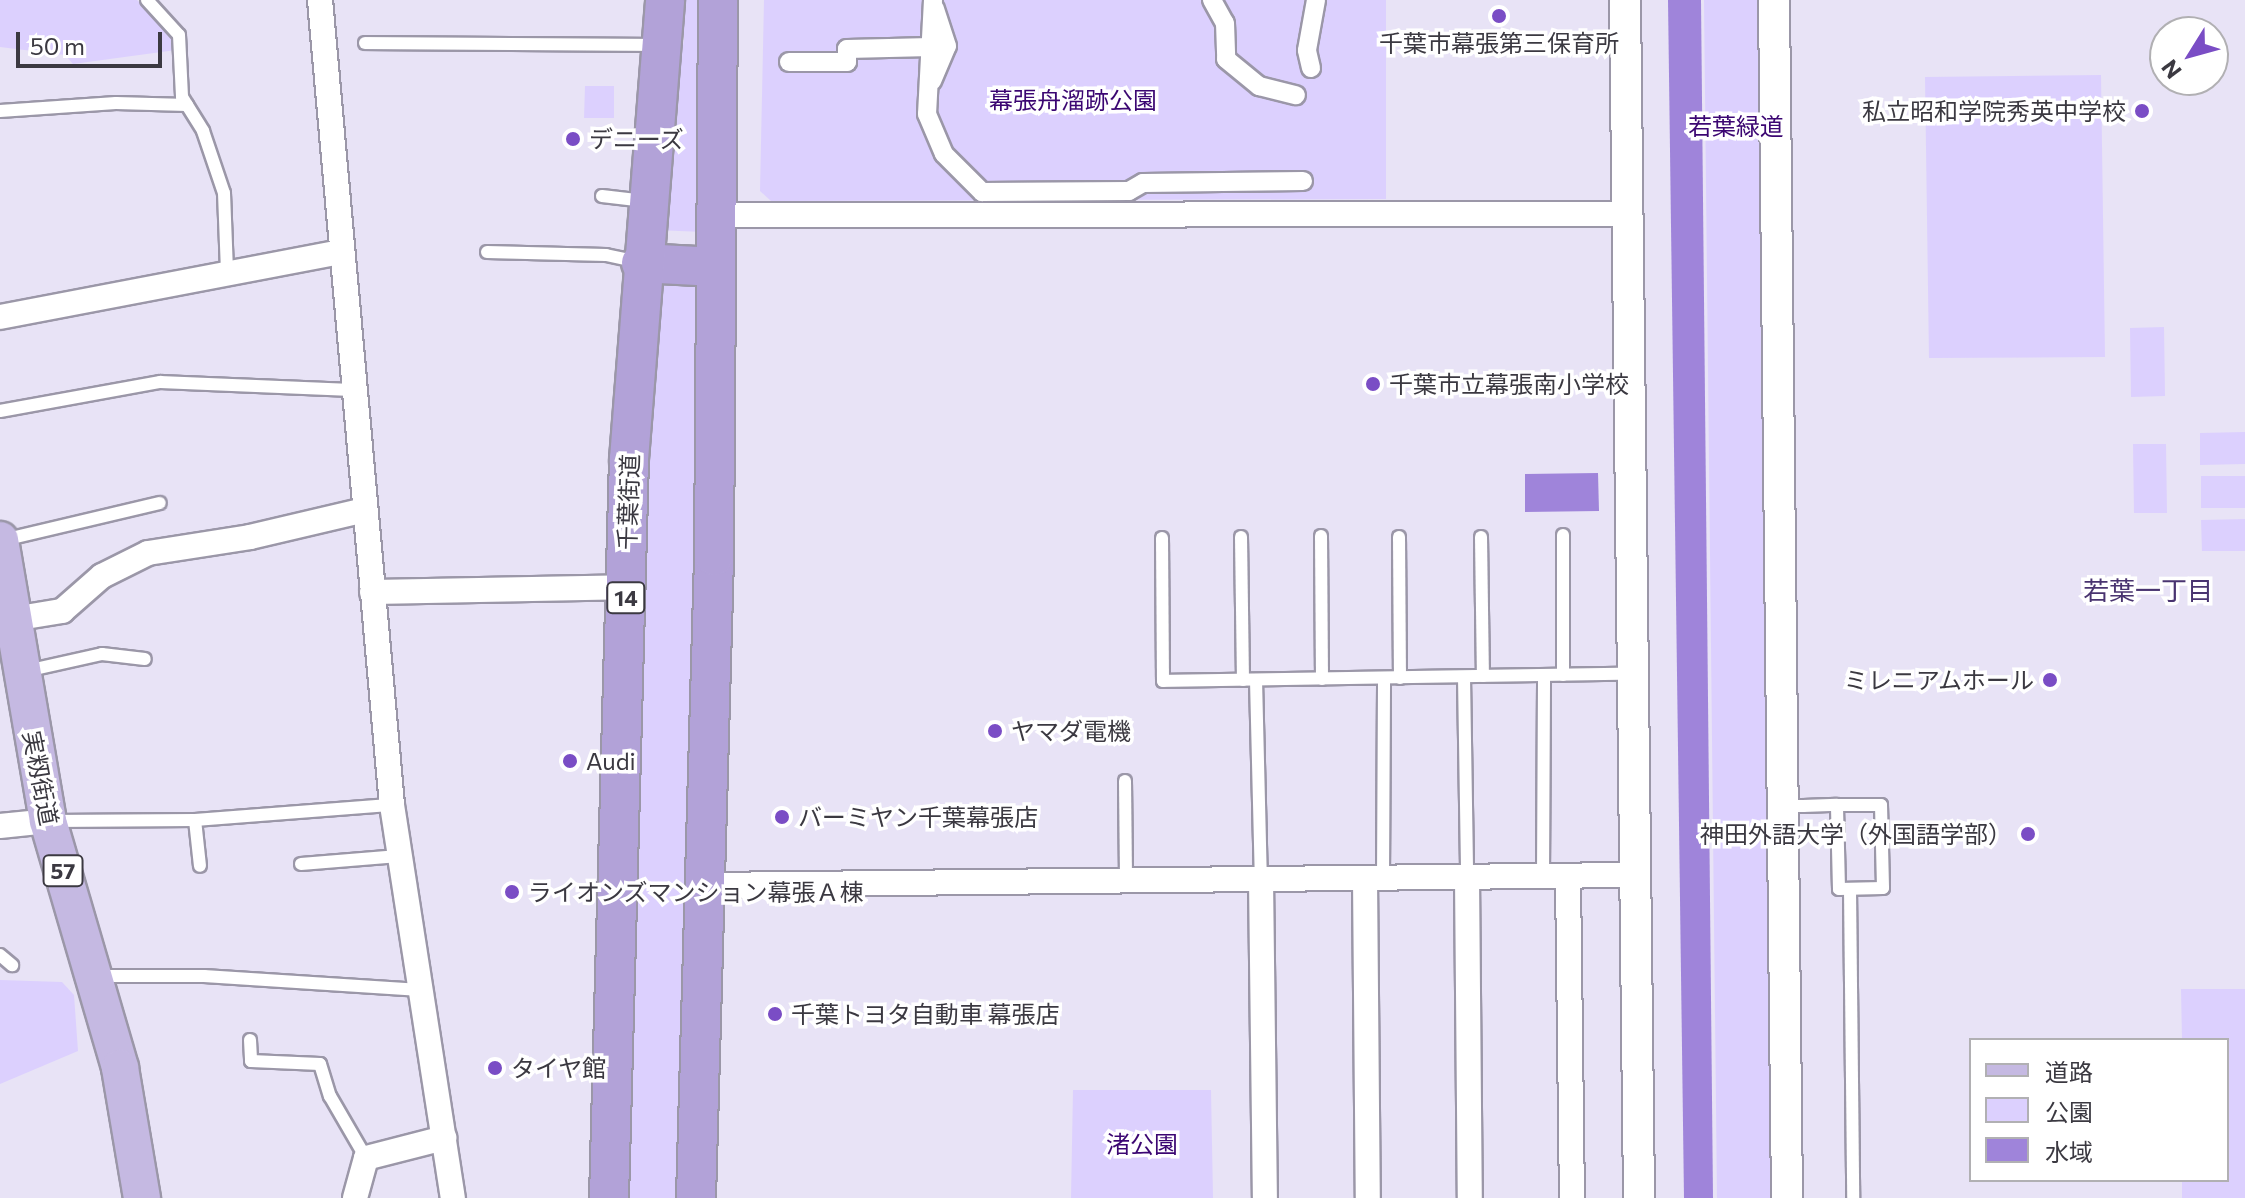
<!DOCTYPE html>
<meta charset="utf-8">
<style>
body{margin:0}
#map{position:relative;width:2245px;height:1198px;overflow:hidden;background:#e8e3f6;font-family:Commissioner,"Noto Sans JP",sans-serif}
div>[style]{position:absolute}
[style*='--x']{left:calc(var(--x)*1px);top:calc(var(--y)*1px);width:calc(var(--w)*1px);rotate:calc(var(--a)*1deg)}
.green>*{inset:0;background:#dcd0fe}
.water>*{inset:0;background:#9f84da}
.roads{filter:drop-shadow(2px 0 #9b97a8) drop-shadow(-2px 0 #9b97a8) drop-shadow(0 2px #9b97a8) drop-shadow(0 -2px #9b97a8)}
.service>*{height:12px;margin:-6px;padding:0 6px;transform-origin:6px;border-radius:6px;background:#fff}
.pedestrian>*{height:18px;margin:-9px;padding:0 9px;transform-origin:9px;border-radius:9px;background:#fff}
.minor>*{height:24px;margin:-12px;padding:0 12px;transform-origin:12px;border-radius:12px;background:#fff}
.tertiary>*{height:30px;margin:-15px;padding:0 15px;transform-origin:15px;border-radius:15px;background:#fff}
.primary>*{height:36px;margin:-18px;padding:0 18px;transform-origin:18px;border-radius:18px;background:#c5b9e2}
.trunk>*{height:38px;margin:-19px;padding:0 19px;transform-origin:19px;border-radius:19px;background:#b2a2d8}
.dots>*{width:22px;height:22px;translate:-50% -50%;box-sizing:border-box;border:4px solid #fff;border-radius:50%}
span{translate:-50% -50%;white-space:nowrap;text-align:center;line-height:1.15;-webkit-text-stroke:7px #fff;paint-order:stroke}
.shield-label span{padding:2px 6px;background:#fff;border:2px solid;border-radius:6px;-webkit-text-stroke-width:0}
.shield-label{font-size:22px;color:#3b3941;font-weight:700}
.poi-label{font-size:24px;color:#3b3941}
.right{translate:-100% -50%;text-align:right}
.left{translate:0 -50%;text-align:left}
.park-label{font-size:24px;color:#3b0672}
.street-label{font-size:24px;color:#3b3941}
.neighbourhood-label{font-size:26px;color:#493470}
.legend{position:absolute;left:1969px;top:1038px;width:260px;height:144px;box-sizing:border-box;background:#fff;border:2px solid #b1b0b3;margin:0;padding:10px 14px;list-style:none;font-size:24px;color:#3b3941}
.legend li{display:flex;align-items:center;gap:16px;height:40px}
.legend b{width:40px;border:2px solid #b1b0b3}
.north{position:absolute;left:2149px;top:16px;width:80px;height:80px;box-sizing:border-box;background:#fff;border:2px solid #b1b0b3;border-radius:50%;rotate:233deg;font-size:22px;font-weight:700;line-height:32px;text-align:center;color:#3b3941}
.north::after{content:'';display:block;margin:auto;width:28px;height:36px;background:#7a4dc5;clip-path:polygon(50% 0,100% 100%,50% 72%,0 100%)}
.scale{position:absolute;left:16px;top:32px;width:146px;height:36px;box-sizing:border-box;border:4px solid #3b3941;border-top:0;padding-left:10px;font-size:24px;line-height:28px;white-space:nowrap;color:#3b3941;-webkit-text-stroke:6px #fff;paint-order:stroke}
</style>
<div id="map">
<div class="green">
<div style="clip-path:polygon(0 0,137px 0,173px 32px,176px 50px,73px 64px,65px 55px,0 47px)"></div>
<div style="clip-path:polygon(684px 0,704px 0,703px 232px,656px 230px,684px 39px)"></div>
<div style="clip-path:polygon(764px 0,1386px 0,1386px 199px,771px 201px,760px 191px)"></div>
<div style="clip-path:polygon(1704px 0,1766px 0,1778px 1198px,1717px 1198px)"></div>
<div style="clip-path:polygon(2101px 75px,2105px 357px,1929px 358px,1925px 77px)"></div>
<div style="clip-path:polygon(585px 86px,614px 86px,614px 118px,584px 118px)"></div>
<div style="clip-path:polygon(650px 278px,703px 282px,676px 1198px,624px 1198px)"></div>
<div style="clip-path:polygon(2164px 327px,2165px 396px,2131px 397px,2130px 328px)"></div>
<div style="clip-path:polygon(2245px 432px,2245px 464px,2200px 465px,2200px 433px)"></div>
<div style="clip-path:polygon(2133px 444px,2166px 444px,2167px 513px,2134px 513px)"></div>
<div style="clip-path:polygon(2201px 476px,2245px 476px,2245px 508px,2201px 508px)"></div>
<div style="clip-path:polygon(2245px 519px,2245px 551px,2202px 551px,2201px 520px)"></div>
<div style="clip-path:polygon(0 980px,62px 982px,74px 995px,78px 1051px,0 1084px)"></div>
<div style="clip-path:polygon(2181px 989px,2245px 989px,2245px 1198px,2182px 1198px,2182px 1180px,2227px 1180px,2227px 1040px,2182px 1040px)"></div>
<div style="clip-path:polygon(1073px 1090px,1211px 1090px,1213px 1198px,1071px 1198px)"></div>
</div>
<div class="water">
<div style="clip-path:polygon(1668px 0,1701px 0,1713px 1198px,1684px 1198px)"></div>
<div style="clip-path:polygon(1598px 473px,1599px 511px,1525px 512px,1525px 474px)"></div>
</div>
<div class="roads">
<div class="service">
<div style="--x:147;--y:0;--w:47;--a:47.6"></div>
<div style="--x:179;--y:35;--w:62;--a:87.2"></div>
<div style="--x:182;--y:97;--w:40;--a:58"></div>
<div style="--x:203;--y:131;--w:65;--a:71.3"></div>
<div style="--x:224;--y:193;--w:78;--a:87.8"></div>
<div style="--x:365;--y:43;--w:292;--a:0.4"></div>
<div style="--x:0;--y:111;--w:116;--a:-3.9"></div>
<div style="--x:116;--y:103;--w:71;--a:1.6"></div>
<div style="--x:602;--y:196;--w:43;--a:6.6"></div>
<div style="--x:487;--y:252;--w:119;--a:1.4"></div>
<div style="--x:606;--y:255;--w:33;--a:12"></div>
<div style="--x:0;--y:411;--w:163;--a:-10.3"></div>
<div style="--x:160;--y:382;--w:192;--a:2.4"></div>
<div style="--x:1321;--y:536;--w:143;--a:89.6"></div>
<div style="--x:1241;--y:537;--w:143;--a:89.2"></div>
<div style="--x:1399;--y:537;--w:141;--a:89.6"></div>
<div style="--x:1481;--y:537;--w:139;--a:89.2"></div>
<div style="--x:1162;--y:538;--w:143;--a:89.6"></div>
<div style="--x:1163;--y:681;--w:467;--a:-0.9"></div>
<div style="--x:3;--y:540;--w:161;--a:-13.3"></div>
<div style="--x:26;--y:671;--w:78;--a:-12.6"></div>
<div style="--x:102;--y:654;--w:43;--a:6.6"></div>
<div style="--x:1563;--y:675;--w:140;--a:-90"></div>
<div style="--x:1464;--y:677;--w:200;--a:89.1"></div>
<div style="--x:1256;--y:680;--w:199;--a:88.6"></div>
<div style="--x:1125;--y:781;--w:98;--a:89.4"></div>
<div style="--x:1783;--y:806;--w:20;--a:0"></div>
<div style="--x:1803;--y:806;--w:34;--a:-2"></div>
<div style="--x:1837;--y:805;--w:44;--a:0"></div>
<div style="--x:1881;--y:805;--w:83;--a:88.6"></div>
<div style="--x:1883;--y:888;--w:44;--a:178.7"></div>
<div style="--x:1839;--y:889;--w:84;--a:-91.4"></div>
<div style="--x:195;--y:820;--w:46;--a:83.8"></div>
<div style="--x:52;--y:821;--w:143;--a:-0.4"></div>
<div style="--x:195;--y:820;--w:198;--a:-4.4"></div>
<div style="--x:301;--y:864;--w:98;--a:-4.7"></div>
<div style="--x:1543;--y:876;--w:201;--a:-89.7"></div>
<div style="--x:1383;--y:878;--w:200;--a:-89.7"></div>
<div style="--x:1850;--y:889;--w:309;--a:89.4"></div>
<div style="--x:0;--y:955;--w:16;--a:40"></div>
<div style="--x:96;--y:976;--w:108;--a:0"></div>
<div style="--x:204;--y:976;--w:217;--a:3.7"></div>
<div style="--x:250;--y:1040;--w:21;--a:87"></div>
<div style="--x:251;--y:1061;--w:69;--a:2.5"></div>
<div style="--x:320;--y:1064;--w:34;--a:73"></div>
<div style="--x:330;--y:1096;--w:72;--a:59.9"></div>
</div>
<div class="pedestrian">
<div style="--x:933;--y:0;--w:114;--a:93"></div>
<div style="--x:927;--y:114;--w:43;--a:67"></div>
<div style="--x:944;--y:154;--w:54;--a:45"></div>
<div style="--x:982;--y:192;--w:147;--a:-0.4"></div>
<div style="--x:1129;--y:191;--w:16;--a:-30"></div>
<div style="--x:1143;--y:183;--w:160;--a:-0.7"></div>
<div style="--x:1212;--y:0;--w:26;--a:61"></div>
<div style="--x:1225;--y:23;--w:36;--a:88"></div>
<div style="--x:1226;--y:59;--w:43;--a:39.3"></div>
<div style="--x:1259;--y:86;--w:38;--a:14"></div>
<div style="--x:789;--y:62;--w:58;--a:0"></div>
<div style="--x:847;--y:62;--w:13;--a:-90"></div>
<div style="--x:847;--y:49;--w:84;--a:-1.4"></div>
<div style="--x:1311;--y:68;--w:18;--a:-103"></div>
<div style="--x:1307;--y:50;--w:51;--a:-79.8"></div>
<div style="--x:932;--y:81;--w:38;--a:-67"></div>
<div style="--x:947;--y:46;--w:40;--a:-108"></div>
</div>
<div class="minor">
<div style="--x:320;--y:0;--w:808;--a:84.89"></div>
<div style="--x:392;--y:805;--w:398;--a:81.2"></div>
<div style="--x:716;--y:215;--w:911;--a:-0.06"></div>
<div style="--x:0;--y:317;--w:348;--a:-10.8"></div>
<div style="--x:372;--y:592;--w:254;--a:-1.1"></div>
<div style="--x:13;--y:619;--w:50;--a:-9.3"></div>
<div style="--x:62;--y:611;--w:53;--a:-41.2"></div>
<div style="--x:102;--y:576;--w:51;--a:-26.6"></div>
<div style="--x:148;--y:553;--w:103;--a:-8.9"></div>
<div style="--x:250;--y:537;--w:118;--a:-13.2"></div>
<div style="--x:0;--y:826;--w:48;--a:-5.9"></div>
<div style="--x:1568;--y:876;--w:322;--a:89.3"></div>
<div style="--x:1467;--y:877;--w:321;--a:89.5"></div>
<div style="--x:1365;--y:878;--w:320;--a:89.5"></div>
<div style="--x:1261;--y:879;--w:319;--a:89.3"></div>
<div style="--x:705;--y:885;--w:930;--a:-0.62"></div>
<div style="--x:355;--y:1198;--w:41;--a:-74.6"></div>
<div style="--x:366;--y:1158;--w:81;--a:-14.4"></div>
</div>
<div class="tertiary">
<div style="--x:1625;--y:0;--w:1198;--a:89.33"></div>
<div style="--x:1774;--y:0;--w:1198;--a:89.38"></div>
</div>
<div class="primary">
<div style="--x:0;--y:540;--w:285;--a:80.3"></div>
<div style="--x:48;--y:821;--w:257;--a:73.7"></div>
<div style="--x:120;--y:1068;--w:132;--a:80.4"></div>
</div>
<div class="trunk">
<div style="--x:641;--y:263;--w:75;--a:3.1"></div>
<div style="--x:609;--y:1198;--w:739;--a:-88.45"></div>
<div style="--x:629;--y:459;--w:460;--a:-85.5"></div>
<div style="--x:696;--y:1198;--w:642;--a:-88.39"></div>
<div style="--x:714;--y:556;--w:556;--a:-89.59"></div>
</div>
</div>
<div class="dots">
<div style="left:1499px;top:16px;background:#7a4dc5"></div>
<div style="left:2142px;top:111px;background:#7a4dc5"></div>
<div style="left:573px;top:139px;background:#7a4dc5"></div>
<div style="left:1373px;top:384px;background:#7a4dc5"></div>
<div style="left:2050px;top:680px;background:#7a4dc5"></div>
<div style="left:995px;top:731px;background:#7a4dc5"></div>
<div style="left:570px;top:761px;background:#7a4dc5"></div>
<div style="left:782px;top:817px;background:#7a4dc5"></div>
<div style="left:2028px;top:834px;background:#7a4dc5"></div>
<div style="left:512px;top:892px;background:#7a4dc5"></div>
<div style="left:775px;top:1014px;background:#7a4dc5"></div>
<div style="left:495px;top:1068px;background:#7a4dc5"></div>
</div>
<div class="shield-label">
<span style="left:626px;top:598px">14</span>
<span style="left:63px;top:871px">57</span>
</div>
<div class="poi-label">
<span style="left:1499px;top:43px">千葉市幕張第三保育所</span>
<span class="right" style="left:2126px;top:111px">私立昭和学院秀英中学校</span>
<span class="left" style="left:589px;top:139px">デニーズ</span>
<span class="left" style="left:1389px;top:384px">千葉市立幕張南小学校</span>
<span class="right" style="left:2034px;top:680px">ミレニアムホール</span>
<span class="left" style="left:1011px;top:731px">ヤマダ電機</span>
<span class="left" style="left:586px;top:761px">Audi</span>
<span class="left" style="left:798px;top:817px">バーミヤン千葉幕張店</span>
<span class="right" style="left:2012px;top:834px">神田外語大学（外国語学部）</span>
<span class="left" style="left:528px;top:892px">ライオンズマンション幕張Ａ棟</span>
<span class="left" style="left:791px;top:1014px">千葉トヨタ自動車 幕張店</span>
<span class="left" style="left:511px;top:1068px">タイヤ館</span>
</div>
<div class="park-label">
<span style="left:1073px;top:100px">幕張舟溜跡公園</span>
<span style="left:1736px;top:126px">若葉緑道</span>
<span style="left:1142px;top:1144px">渚公園</span>
</div>
<div class="street-label">
<span style="left:628px;top:502px;rotate:-88deg">千葉街道</span>
<span style="left:41px;top:778px;rotate:79deg">実籾街道</span>
</div>
<div class="neighbourhood-label">
<span style="left:2148px;top:590px">若葉一丁目</span>
</div>
<ul class="legend">
<li><b style="height:10px;background:#c5b9e2"></b>道路</li>
<li><b style="height:22px;background:#dcd0fe"></b>公園</li>
<li><b style="height:22px;background:#9f84da"></b>水域</li>
</ul>
<div class="north">N</div>
<div class="scale">50 m</div>
</div>
